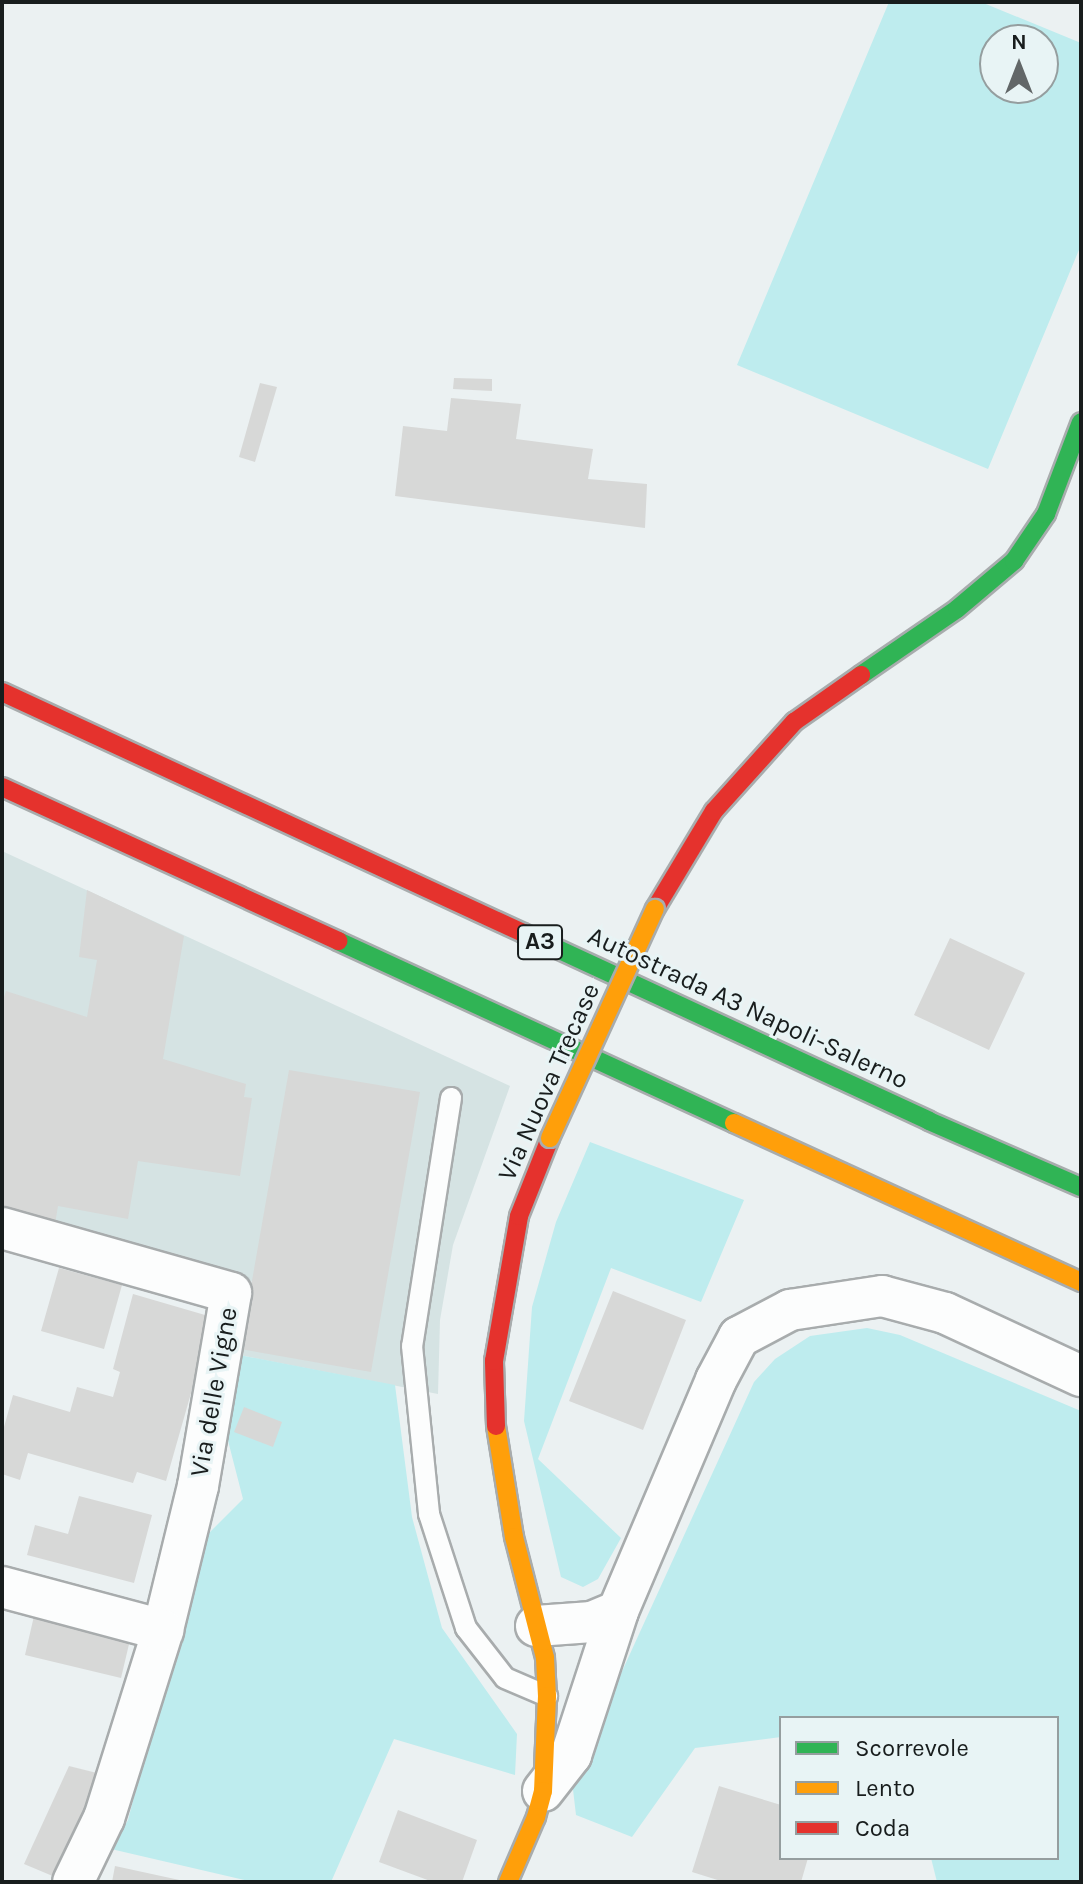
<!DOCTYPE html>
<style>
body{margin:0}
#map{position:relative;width:1083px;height:1884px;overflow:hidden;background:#ebf1f2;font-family:Karla,sans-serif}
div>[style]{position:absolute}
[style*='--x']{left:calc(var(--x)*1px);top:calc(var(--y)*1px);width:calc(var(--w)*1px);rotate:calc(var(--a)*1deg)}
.built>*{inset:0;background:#d5e3e3}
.green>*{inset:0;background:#beecee}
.building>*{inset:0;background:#d7d8d7}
.roads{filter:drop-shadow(2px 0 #a8acad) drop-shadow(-2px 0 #a8acad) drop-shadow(0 2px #a8acad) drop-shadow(0 -2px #a8acad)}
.lane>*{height:20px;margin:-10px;padding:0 10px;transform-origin:10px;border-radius:10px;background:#fcfdfd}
.street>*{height:40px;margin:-20px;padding:0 20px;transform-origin:20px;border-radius:20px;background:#fcfdfd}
.fast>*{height:18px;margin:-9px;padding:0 9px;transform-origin:9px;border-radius:9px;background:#30b455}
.slow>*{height:18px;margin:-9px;padding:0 9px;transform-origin:9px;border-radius:9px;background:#ff9f0a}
.jam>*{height:18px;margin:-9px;padding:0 9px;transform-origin:9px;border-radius:9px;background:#e5322d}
.bridges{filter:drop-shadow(2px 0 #a8acad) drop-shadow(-2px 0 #a8acad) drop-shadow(0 2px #a8acad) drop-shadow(0 -2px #a8acad)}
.slow-bridge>*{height:18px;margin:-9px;padding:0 9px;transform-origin:9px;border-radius:9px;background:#ff9f0a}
span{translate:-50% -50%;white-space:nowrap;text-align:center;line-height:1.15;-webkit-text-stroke:6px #e8f4f5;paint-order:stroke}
.shield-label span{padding:2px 6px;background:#e8f4f5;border:2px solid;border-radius:6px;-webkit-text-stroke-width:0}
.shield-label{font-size:24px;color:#181d1d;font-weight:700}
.street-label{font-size:26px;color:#181d1d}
.frame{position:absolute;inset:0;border:4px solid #181d1d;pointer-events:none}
.legend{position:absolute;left:779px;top:1716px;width:280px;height:144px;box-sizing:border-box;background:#e8f4f5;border:2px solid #959e9f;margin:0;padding:10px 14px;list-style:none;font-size:24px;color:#181d1d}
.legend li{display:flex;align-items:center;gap:16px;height:40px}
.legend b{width:40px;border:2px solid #959e9f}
.north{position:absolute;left:979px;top:24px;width:80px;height:80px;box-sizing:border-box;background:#e8f4f5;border:2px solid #959e9f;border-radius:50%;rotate:0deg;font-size:22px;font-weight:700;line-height:32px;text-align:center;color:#181d1d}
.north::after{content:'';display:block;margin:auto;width:28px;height:36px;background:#626768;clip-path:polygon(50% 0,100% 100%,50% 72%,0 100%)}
</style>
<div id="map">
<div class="built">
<div style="clip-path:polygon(2px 851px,510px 1086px,453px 1245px,440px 1320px,438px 1394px,234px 1354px,252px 1281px,2px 1208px)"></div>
</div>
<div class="green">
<div style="clip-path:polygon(evenodd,889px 2px,981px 2px,1081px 43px,1081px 245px,988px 469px,737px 365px,889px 2px,1043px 40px,1043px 88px,995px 88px,995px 40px,1043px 40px)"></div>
<div style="clip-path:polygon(590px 1142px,744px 1200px,701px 1302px,611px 1268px,538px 1459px,621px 1538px,598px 1579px,583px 1587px,561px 1577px,524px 1421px,532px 1307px,556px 1222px)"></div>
<div style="clip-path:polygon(867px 1328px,900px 1335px,1081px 1411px,1081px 1882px,937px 1882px,931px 1858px,1057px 1858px,1057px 1718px,781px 1718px,781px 1737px,695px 1748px,632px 1837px,576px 1815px,572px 1781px,754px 1382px,775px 1359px,810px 1336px)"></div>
<div style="clip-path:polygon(234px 1354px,395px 1385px,412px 1517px,442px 1628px,517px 1734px,515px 1775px,394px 1739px,331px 1882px,253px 1882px,111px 1849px,128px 1820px,200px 1542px,243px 1499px,225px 1429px)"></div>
</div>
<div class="building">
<div style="clip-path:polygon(454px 378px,492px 379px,492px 391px,453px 389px)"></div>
<div style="clip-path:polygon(260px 383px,277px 387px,255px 462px,239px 457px)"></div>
<div style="clip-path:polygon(451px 398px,521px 404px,516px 439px,593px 449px,588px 479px,647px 484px,645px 528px,395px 496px,403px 426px,447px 431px)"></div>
<div style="clip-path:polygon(87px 890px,184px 936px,163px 1059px,246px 1084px,244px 1097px,252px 1098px,240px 1176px,138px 1161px,128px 1219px,58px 1206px,55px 1224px,2px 1208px,2px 1003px,6px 991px,87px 1017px,97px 960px,79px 957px)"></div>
<div style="clip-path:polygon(950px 938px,1025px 973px,989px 1050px,914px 1015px)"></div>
<div style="clip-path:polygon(289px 1070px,420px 1092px,371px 1372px,240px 1349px)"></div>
<div style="clip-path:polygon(59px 1268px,122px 1285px,104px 1349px,41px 1331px)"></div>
<div style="clip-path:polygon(613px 1291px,686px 1320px,643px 1430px,569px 1401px)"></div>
<div style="clip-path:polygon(133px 1294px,205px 1315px,203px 1351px,166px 1481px,137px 1472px,133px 1483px,28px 1453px,20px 1480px,2px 1474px,2px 1434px,13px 1395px,70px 1412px,77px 1387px,113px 1397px,120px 1372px,113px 1369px)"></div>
<div style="clip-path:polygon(244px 1407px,282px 1422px,273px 1447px,234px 1432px)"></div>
<div style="clip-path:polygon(79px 1496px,152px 1515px,134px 1583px,27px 1555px,35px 1525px,68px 1534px)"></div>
<div style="clip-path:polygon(34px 1616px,130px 1640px,121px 1678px,25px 1655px)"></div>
<div style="clip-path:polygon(69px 1766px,101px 1774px,55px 1877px,24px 1864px)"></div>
<div style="clip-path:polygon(719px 1786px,781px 1805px,781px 1858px,808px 1858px,801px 1882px,724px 1882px,692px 1872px)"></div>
<div style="clip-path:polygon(398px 1810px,477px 1840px,462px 1882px,433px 1882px,379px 1862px)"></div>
<div style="clip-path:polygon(115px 1866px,184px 1881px,184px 1882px,112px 1882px)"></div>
</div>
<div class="roads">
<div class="lane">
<div style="--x:451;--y:1098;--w:251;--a:98.9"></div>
<div style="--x:412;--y:1346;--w:169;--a:84.2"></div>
<div style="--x:429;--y:1514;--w:120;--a:72"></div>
<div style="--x:466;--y:1628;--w:63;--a:52"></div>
<div style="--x:505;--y:1678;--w:46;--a:23.2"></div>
</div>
<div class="street">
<div style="--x:2;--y:1228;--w:238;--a:15.8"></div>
<div style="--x:231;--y:1293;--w:196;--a:99.7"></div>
<div style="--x:198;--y:1486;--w:148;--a:103.7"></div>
<div style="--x:163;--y:1630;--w:197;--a:107.4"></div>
<div style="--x:104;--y:1818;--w:71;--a:115.8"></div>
<div style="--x:2;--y:1587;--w:167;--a:15"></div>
<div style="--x:536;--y:1626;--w:56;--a:-4.1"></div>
<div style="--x:592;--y:1622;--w:28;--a:-23"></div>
<div style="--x:543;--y:1791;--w:46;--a:-52.1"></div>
<div style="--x:571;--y:1755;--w:151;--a:-71.9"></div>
<div style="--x:618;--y:1611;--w:251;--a:-67"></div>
<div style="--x:716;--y:1380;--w:49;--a:-61.9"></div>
<div style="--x:739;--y:1337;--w:58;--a:-27.9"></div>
<div style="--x:790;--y:1310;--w:93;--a:-8.7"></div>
<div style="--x:882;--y:1296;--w:65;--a:15.1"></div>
<div style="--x:945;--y:1313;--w:150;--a:24.9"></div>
</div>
<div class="fast">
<div style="--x:861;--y:675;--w:116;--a:-34.5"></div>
<div style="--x:957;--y:609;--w:75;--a:-40.1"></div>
<div style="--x:1014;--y:561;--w:57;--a:-55.8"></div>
<div style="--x:1046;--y:514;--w:98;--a:-69.2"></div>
<div style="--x:523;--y:933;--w:447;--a:24.8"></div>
<div style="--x:929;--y:1121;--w:166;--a:23.5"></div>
<div style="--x:338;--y:941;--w:436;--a:24.7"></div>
</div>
<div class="slow">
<div style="--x:734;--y:1123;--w:382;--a:24.6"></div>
<div style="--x:496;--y:1426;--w:112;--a:80.8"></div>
<div style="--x:514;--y:1537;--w:125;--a:75.6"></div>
<div style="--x:545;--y:1658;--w:38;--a:87"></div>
<div style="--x:547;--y:1696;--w:95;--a:92.4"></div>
<div style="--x:543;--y:1791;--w:27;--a:105"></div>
<div style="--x:536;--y:1817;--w:71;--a:113.3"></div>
</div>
<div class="jam">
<div style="--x:2;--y:692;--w:574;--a:24.82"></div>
<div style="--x:2;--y:787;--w:370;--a:24.6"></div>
<div style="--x:655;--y:909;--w:114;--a:-59"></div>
<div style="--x:714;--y:811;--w:120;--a:-48"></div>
<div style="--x:794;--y:722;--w:82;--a:-35"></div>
<div style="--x:496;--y:1426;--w:65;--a:-91.8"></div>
<div style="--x:494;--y:1361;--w:147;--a:-80.2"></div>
<div style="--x:519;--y:1216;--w:84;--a:-68.3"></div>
</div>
</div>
<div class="bridges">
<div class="slow-bridge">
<div style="--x:550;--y:1138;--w:252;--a:-65.4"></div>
</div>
</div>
<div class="shield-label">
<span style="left:540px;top:942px">A3</span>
</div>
<div class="street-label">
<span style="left:748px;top:1008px;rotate:25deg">Autostrada A3 Napoli-Salerno</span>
<span style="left:549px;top:1082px;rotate:-66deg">Via Nuova Trecase</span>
<span style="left:214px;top:1392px;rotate:-80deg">Via delle Vigne</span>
</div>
<div class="frame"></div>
<ul class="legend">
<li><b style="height:10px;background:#30b455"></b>Scorrevole</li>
<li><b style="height:10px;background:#ff9f0a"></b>Lento</li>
<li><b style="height:10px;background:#e5322d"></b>Coda</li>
</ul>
<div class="north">N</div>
</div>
